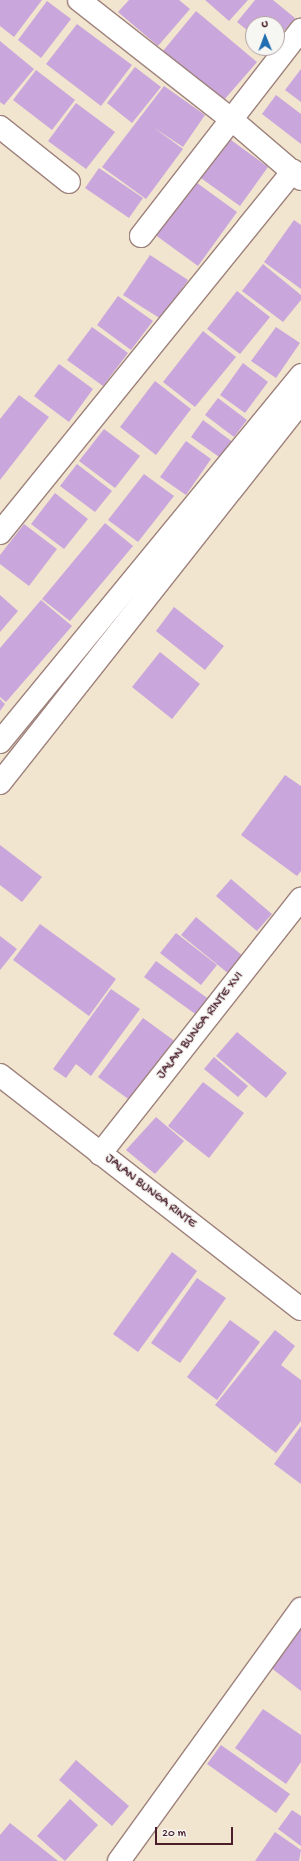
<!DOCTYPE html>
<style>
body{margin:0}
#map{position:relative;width:301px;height:1861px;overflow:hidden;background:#f2e5cf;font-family:"Gochi Hand",sans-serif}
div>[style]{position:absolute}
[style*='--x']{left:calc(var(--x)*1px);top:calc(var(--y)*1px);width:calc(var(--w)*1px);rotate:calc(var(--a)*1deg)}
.building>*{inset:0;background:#c9a6db}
.roads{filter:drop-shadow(1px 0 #9e827d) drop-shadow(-1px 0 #9e827d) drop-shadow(0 1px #9e827d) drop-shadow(0 -1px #9e827d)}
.minor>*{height:22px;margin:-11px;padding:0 11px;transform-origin:11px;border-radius:11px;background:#fff}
.tertiary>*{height:22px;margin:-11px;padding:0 11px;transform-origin:11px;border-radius:11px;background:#fff}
span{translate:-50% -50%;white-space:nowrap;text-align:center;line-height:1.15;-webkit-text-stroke:3.5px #f6f6f2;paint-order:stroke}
.street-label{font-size:13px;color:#4a1f2b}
.north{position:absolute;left:245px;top:16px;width:40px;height:40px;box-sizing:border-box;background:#f6f6f2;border:1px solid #b1a0a2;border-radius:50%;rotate:359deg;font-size:11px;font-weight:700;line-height:16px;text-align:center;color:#4a1f2b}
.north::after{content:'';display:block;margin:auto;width:14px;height:18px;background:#1f6fb2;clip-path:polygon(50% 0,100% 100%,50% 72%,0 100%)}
.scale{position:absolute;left:155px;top:1827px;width:78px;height:18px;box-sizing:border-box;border:2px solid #4a1f2b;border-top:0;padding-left:5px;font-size:12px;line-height:14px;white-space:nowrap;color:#4a1f2b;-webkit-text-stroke:3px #f6f6f2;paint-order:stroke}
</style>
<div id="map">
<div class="building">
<div style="clip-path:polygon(0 0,42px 0,14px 37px,0 26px)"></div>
<div style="clip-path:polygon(129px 0,179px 0,190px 9px,158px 46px,118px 12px)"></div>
<div style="clip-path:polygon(205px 0,248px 0,229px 21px)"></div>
<div style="clip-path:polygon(255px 0,273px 0,295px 18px,277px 39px,277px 24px,253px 24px,253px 35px,237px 22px)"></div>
<div style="clip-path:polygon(47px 1px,71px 19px,41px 58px,18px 40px)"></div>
<div style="clip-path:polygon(196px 11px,257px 62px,223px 101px,163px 51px)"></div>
<div style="clip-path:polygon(77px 24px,132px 65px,101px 106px,46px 64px)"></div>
<div style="clip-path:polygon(0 41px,34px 69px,4px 105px,0 102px)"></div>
<div style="clip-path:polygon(135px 67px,161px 87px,132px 123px,107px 103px)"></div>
<div style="clip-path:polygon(301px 69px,301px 102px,285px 90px)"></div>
<div style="clip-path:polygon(36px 70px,75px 100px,52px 130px,13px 100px)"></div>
<div style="clip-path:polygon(164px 86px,205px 115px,183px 147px,153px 127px,183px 149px,146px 199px,102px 167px)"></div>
<div style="clip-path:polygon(276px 95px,301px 114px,301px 144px,262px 114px)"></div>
<div style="clip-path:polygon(76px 103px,115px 132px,86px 169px,48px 141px)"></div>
<div style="clip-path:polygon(227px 137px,268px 167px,240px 206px,198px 176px)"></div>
<div style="clip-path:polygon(99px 168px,143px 198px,129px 218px,85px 188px)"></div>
<div style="clip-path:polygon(193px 180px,237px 212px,198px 266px,154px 234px)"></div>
<div style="clip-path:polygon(294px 220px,301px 225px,301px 289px,264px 262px)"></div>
<div style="clip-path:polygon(150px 255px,188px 280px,161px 319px,123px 295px)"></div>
<div style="clip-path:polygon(263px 264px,301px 295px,301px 300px,283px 322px,242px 291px)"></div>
<div style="clip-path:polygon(237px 291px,270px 317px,240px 354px,207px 329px)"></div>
<div style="clip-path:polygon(118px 296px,153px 321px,131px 350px,97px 325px)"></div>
<div style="clip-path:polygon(92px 327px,128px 353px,103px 386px,67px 360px)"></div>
<div style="clip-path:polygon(276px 327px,300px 343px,276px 378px,251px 361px)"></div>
<div style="clip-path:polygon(203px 331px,236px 357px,195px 407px,163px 382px)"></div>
<div style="clip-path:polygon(243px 363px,268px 382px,245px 413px,220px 395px)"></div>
<div style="clip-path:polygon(59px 364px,93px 389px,69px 422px,34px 396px)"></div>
<div style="clip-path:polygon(155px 381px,191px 409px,156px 455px,120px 427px)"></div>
<div style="clip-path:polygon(19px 395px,49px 417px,0 480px,0 419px)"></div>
<div style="clip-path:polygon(218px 398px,247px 420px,234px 437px,205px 415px)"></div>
<div style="clip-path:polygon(203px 420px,234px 443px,222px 459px,191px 437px)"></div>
<div style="clip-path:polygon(104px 429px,140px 456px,115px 488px,79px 461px)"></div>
<div style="clip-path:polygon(186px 441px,211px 459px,186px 495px,160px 477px)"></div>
<div style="clip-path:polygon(77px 464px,112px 491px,95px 512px,60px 486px)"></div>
<div style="clip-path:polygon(144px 474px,174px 496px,138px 542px,108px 520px)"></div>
<div style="clip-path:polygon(55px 493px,88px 519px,64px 549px,31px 524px)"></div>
<div style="clip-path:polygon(105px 523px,133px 546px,70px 621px,42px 599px)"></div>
<div style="clip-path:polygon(24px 524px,57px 549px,29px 586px,0 564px,0 555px)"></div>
<div style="clip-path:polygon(0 595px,18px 611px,0 632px)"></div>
<div style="clip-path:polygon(41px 600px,72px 626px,6px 702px,0 697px,0 648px)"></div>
<div style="clip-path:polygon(174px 607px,224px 646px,205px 670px,156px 631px)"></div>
<div style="clip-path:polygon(160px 652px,200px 684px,172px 719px,132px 687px)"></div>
<div style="clip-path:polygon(0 699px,5px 704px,0 711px)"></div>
<div style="clip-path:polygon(285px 775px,301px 786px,301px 871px,297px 876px,241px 835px)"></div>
<div style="clip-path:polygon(0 845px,42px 877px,22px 902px,0 885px)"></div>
<div style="clip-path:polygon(231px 879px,272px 914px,257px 931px,216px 896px)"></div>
<div style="clip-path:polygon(196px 917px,243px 956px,229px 974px,181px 935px)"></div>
<div style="clip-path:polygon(40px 924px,116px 979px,89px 1016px,13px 960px)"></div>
<div style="clip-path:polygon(176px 933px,217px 965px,201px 985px,160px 953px)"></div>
<div style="clip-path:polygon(0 936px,17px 949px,0 970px)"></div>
<div style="clip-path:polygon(156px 961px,210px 1000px,198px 1016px,144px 977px)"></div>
<div style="clip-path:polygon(111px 989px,140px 1009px,91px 1076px,76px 1064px,66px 1078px,53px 1069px)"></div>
<div style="clip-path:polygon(143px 1018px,176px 1042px,131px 1101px,98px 1077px)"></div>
<div style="clip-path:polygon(237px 1032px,287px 1073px,266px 1098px,216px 1056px)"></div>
<div style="clip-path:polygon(214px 1057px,248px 1086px,238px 1097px,204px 1069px)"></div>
<div style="clip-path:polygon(203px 1082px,244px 1113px,209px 1158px,168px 1126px)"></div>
<div style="clip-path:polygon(156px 1117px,184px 1141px,155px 1174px,126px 1150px)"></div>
<div style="clip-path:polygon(172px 1252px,197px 1271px,138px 1352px,113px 1334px)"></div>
<div style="clip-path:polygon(197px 1278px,226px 1298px,180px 1363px,151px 1343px)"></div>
<div style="clip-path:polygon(230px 1320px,260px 1342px,217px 1400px,187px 1377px)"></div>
<div style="clip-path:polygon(275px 1330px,295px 1346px,281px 1365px,301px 1380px,301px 1421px,276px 1453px,215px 1405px)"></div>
<div style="clip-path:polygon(301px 1426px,301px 1484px,274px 1464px)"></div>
<div style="clip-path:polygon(301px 1628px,301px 1691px,270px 1667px)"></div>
<div style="clip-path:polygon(263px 1709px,301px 1735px,301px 1762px,286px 1784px,235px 1748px)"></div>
<div style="clip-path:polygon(221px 1745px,290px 1794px,276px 1813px,207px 1764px)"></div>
<div style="clip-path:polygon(76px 1760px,129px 1806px,112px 1826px,59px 1780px)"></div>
<div style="clip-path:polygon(70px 1799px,98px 1825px,65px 1861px,37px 1836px)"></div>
<div style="clip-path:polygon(292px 1810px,301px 1816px,301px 1846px,278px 1829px)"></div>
<div style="clip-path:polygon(10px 1823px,58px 1861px,0 1861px,0 1835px)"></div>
<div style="clip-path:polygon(275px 1832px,301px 1850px,299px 1861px,255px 1861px)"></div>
</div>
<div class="roads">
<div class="minor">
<div style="--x:79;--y:0;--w:193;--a:38.1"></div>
<div style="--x:231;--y:119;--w:92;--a:40.6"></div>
<div style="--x:0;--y:127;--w:88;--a:38.6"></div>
<div style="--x:141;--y:236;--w:261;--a:-52.2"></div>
<div style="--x:0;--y:533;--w:466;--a:-51"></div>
<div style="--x:0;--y:742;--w:475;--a:-50.6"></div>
<div style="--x:0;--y:783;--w:486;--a:-51.7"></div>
<div style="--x:100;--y:1154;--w:325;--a:-51.8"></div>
<div style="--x:119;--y:1861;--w:311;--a:-54.2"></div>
</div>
<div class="tertiary">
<div style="--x:0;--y:1075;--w:381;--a:37.9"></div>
</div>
</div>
<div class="street-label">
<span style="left:201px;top:1026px;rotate:-52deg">JALAN BUNGA RINTE XVI</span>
<span style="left:150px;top:1192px;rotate:38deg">JALAN BUNGA RINTE</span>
</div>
<div class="north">U</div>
<div class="scale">20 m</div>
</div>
